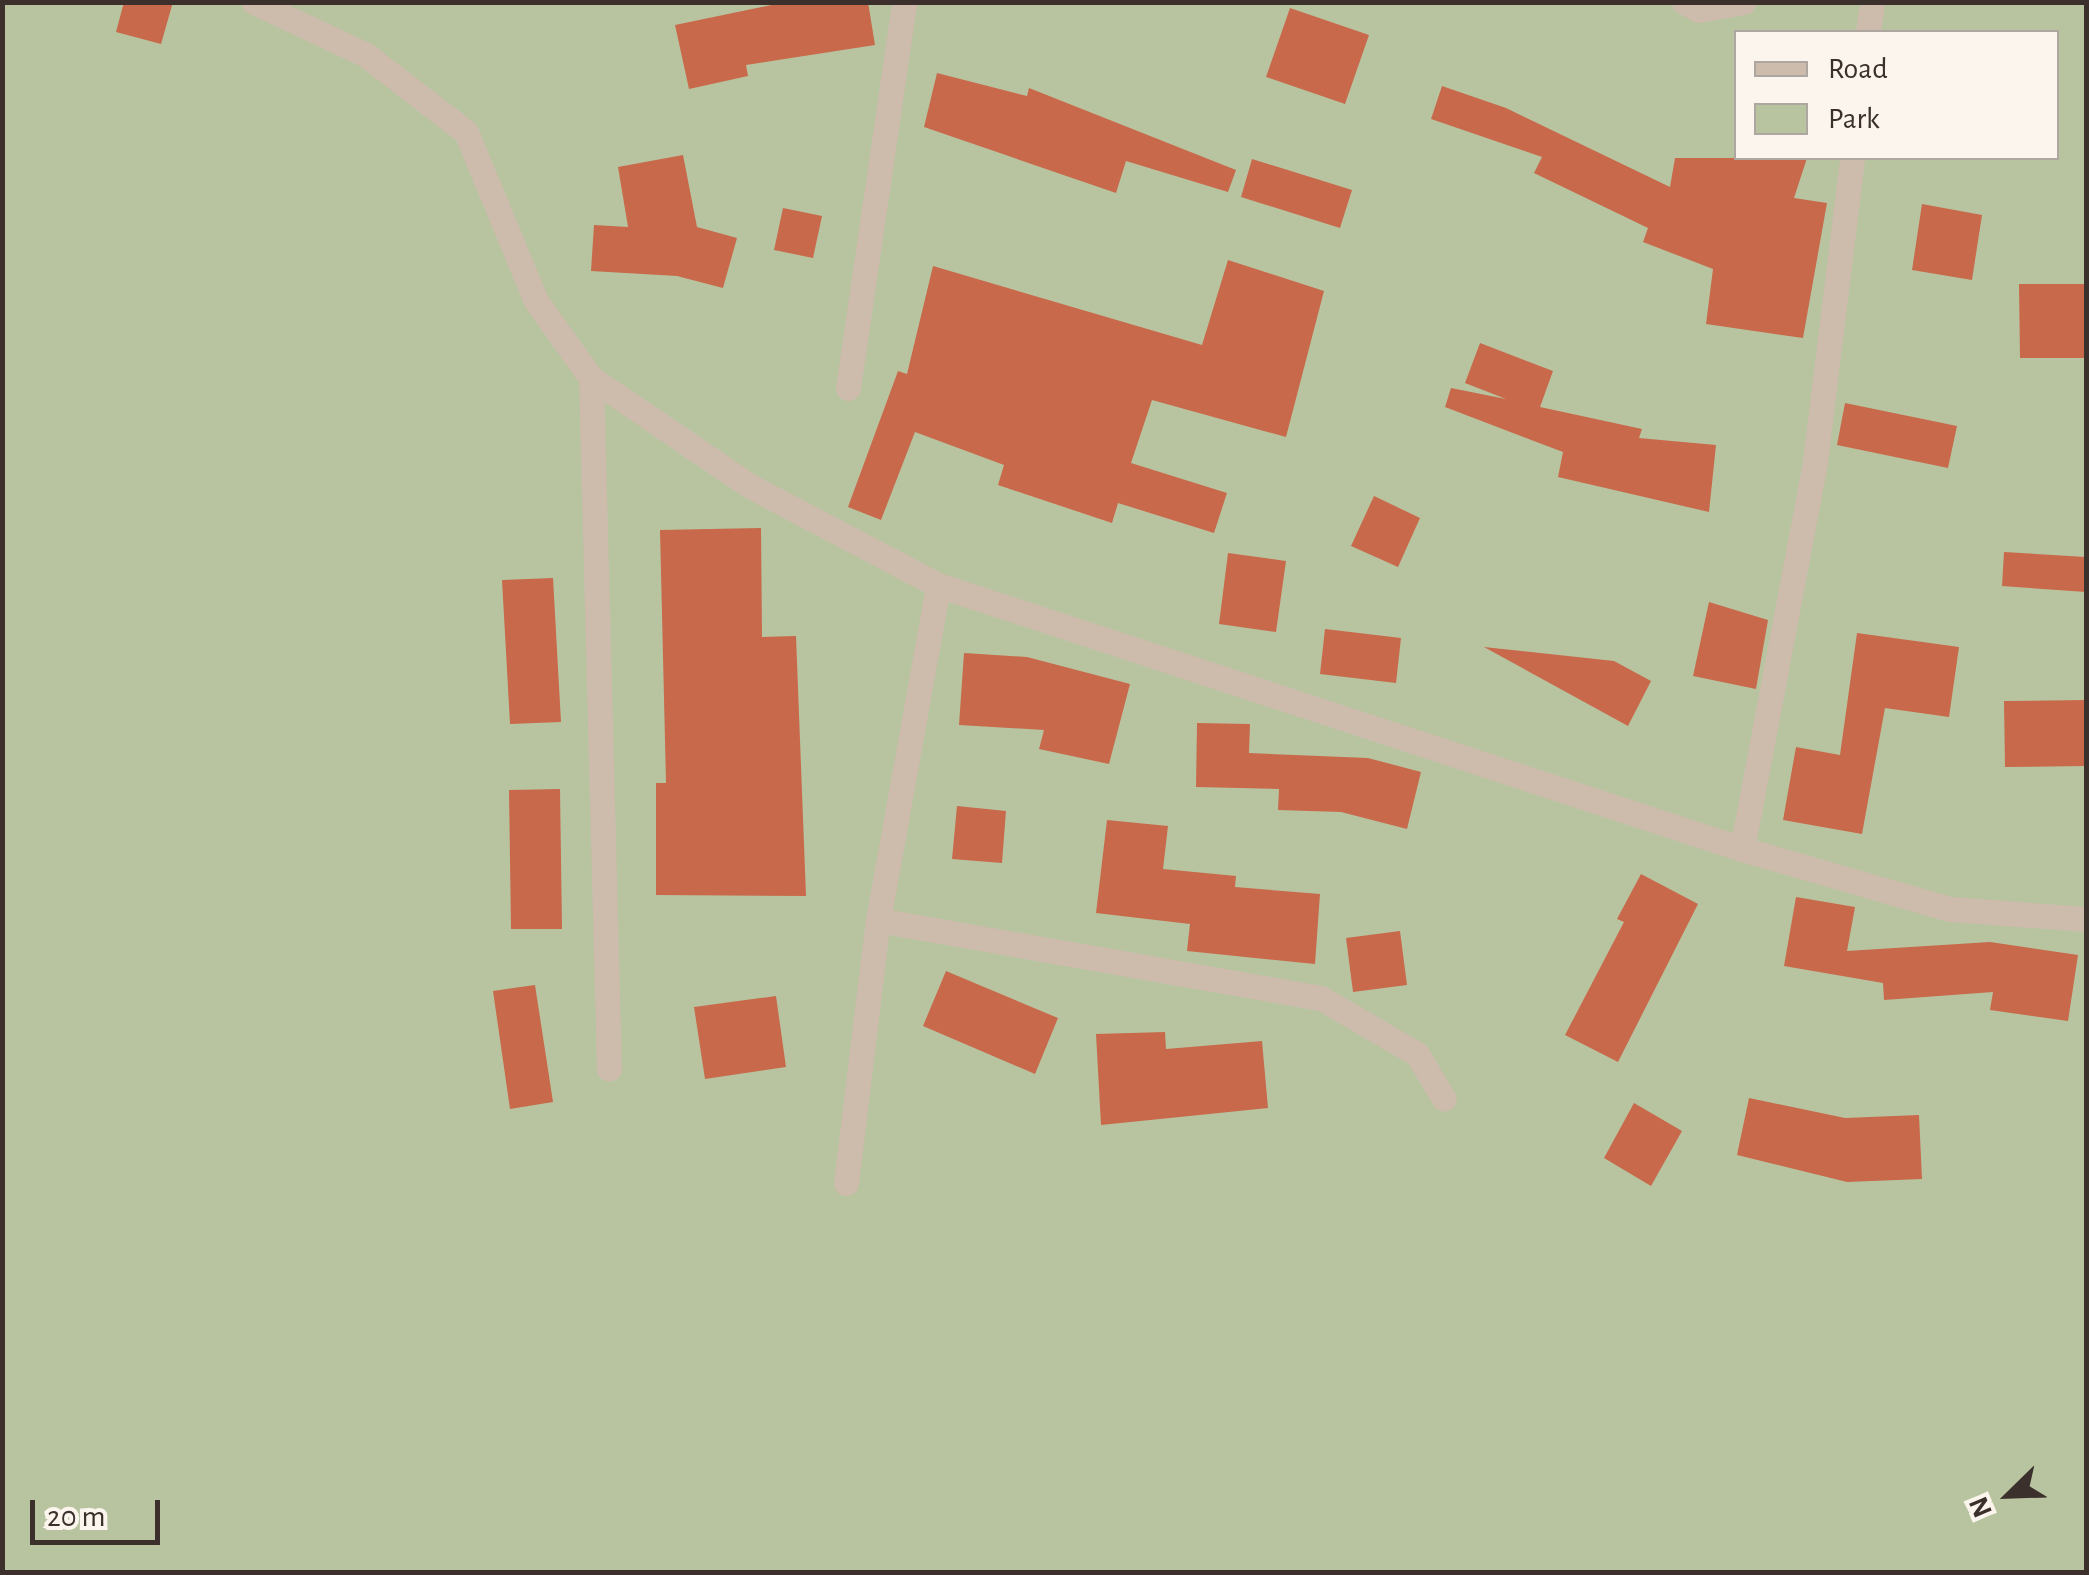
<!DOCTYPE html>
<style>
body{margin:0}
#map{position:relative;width:2089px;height:1575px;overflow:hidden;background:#f4ebe1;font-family:"Alegreya Sans",sans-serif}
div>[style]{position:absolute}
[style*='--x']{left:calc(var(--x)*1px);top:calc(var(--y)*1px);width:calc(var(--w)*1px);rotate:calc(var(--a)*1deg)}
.green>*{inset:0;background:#b8c4a0}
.building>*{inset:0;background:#c8694b}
.minor>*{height:25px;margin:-12.5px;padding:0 12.5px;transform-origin:12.5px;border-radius:12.5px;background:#cdbbac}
span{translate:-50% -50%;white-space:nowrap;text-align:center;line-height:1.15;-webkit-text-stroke:8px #fbf5ee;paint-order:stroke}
.frame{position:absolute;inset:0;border:5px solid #3b302b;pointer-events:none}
.legend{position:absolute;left:1734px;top:30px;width:325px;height:130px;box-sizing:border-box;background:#fbf5ee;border:2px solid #aea6a0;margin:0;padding:12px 18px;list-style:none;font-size:30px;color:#3b302b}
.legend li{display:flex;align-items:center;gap:20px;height:50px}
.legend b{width:50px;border:2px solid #aea6a0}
.north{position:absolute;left:1959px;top:1445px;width:100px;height:100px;-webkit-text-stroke:8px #fbf5ee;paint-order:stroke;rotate:247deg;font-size:28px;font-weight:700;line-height:40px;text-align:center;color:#3b302b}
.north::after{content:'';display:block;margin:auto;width:35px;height:45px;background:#3b302b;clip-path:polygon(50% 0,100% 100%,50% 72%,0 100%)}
.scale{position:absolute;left:30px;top:1500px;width:130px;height:45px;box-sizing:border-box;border:5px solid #3b302b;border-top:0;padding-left:12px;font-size:30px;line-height:35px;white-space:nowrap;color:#3b302b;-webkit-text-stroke:8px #fbf5ee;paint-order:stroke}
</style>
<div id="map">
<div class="green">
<div style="clip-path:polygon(evenodd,3px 3px,2086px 3px,2086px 1572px,3px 1572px,3px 3px,1736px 32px,2056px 32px,2056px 158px,1736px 158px,1736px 32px)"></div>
</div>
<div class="building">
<div style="clip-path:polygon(124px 2px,173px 2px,161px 44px,116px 32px)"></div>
<div style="clip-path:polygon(786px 2px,868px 2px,875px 45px,746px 65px,748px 76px,689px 89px,675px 25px)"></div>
<div style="clip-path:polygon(1290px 8px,1369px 35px,1345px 104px,1266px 77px)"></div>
<div style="clip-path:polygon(937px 73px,1027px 96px,1029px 88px,1236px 170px,1228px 192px,1126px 161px,1116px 193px,924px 127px)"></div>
<div style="clip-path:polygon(1442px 86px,1506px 108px,1670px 187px,1675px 158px,1807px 158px,1794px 198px,1827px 203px,1803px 338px,1706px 324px,1713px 269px,1643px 242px,1648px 228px,1534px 173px,1542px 157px,1431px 119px)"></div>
<div style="clip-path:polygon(683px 155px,697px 227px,737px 238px,723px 288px,677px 276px,591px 271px,594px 225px,628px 227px,618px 167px)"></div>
<div style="clip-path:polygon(1252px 159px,1352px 190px,1340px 228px,1241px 197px)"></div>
<div style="clip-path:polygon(1922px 204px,1982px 215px,1972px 280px,1912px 270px)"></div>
<div style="clip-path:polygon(783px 208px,822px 216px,813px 258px,774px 250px)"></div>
<div style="clip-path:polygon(1228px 260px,1324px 291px,1286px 437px,1152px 400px,1131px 463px,1227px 493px,1214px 533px,1118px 503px,1112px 523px,998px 485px,1004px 465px,915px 432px,881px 520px,848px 507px,898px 371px,907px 374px,933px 266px,1202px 345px)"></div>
<div style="clip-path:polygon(2019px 284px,2086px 284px,2086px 358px,2020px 358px)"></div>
<div style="clip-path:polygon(1480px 343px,1553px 371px,1540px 407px,1642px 429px,1639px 438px,1716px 445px,1709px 512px,1558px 477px,1563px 452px,1445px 407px,1451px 388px,1506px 399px,1465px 383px)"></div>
<div style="clip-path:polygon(1845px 403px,1957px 426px,1948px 468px,1837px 445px)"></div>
<div style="clip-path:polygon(1374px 496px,1420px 518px,1398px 567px,1351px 546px)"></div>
<div style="clip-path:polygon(761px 528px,762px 637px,796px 636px,806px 896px,656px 895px,656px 783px,666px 783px,660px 530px)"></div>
<div style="clip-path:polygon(2004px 552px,2086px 557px,2086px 592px,2002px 586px)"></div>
<div style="clip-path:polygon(1228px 553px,1286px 561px,1276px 632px,1219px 624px)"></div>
<div style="clip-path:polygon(553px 578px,561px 722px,510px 724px,502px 580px)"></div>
<div style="clip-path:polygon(1709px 602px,1768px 620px,1756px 689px,1693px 676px)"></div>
<div style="clip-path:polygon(1325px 629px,1401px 638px,1396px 683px,1320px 674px)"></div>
<div style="clip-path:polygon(1857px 633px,1959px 647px,1949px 717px,1885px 708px,1862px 834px,1783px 820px,1796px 747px,1840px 755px)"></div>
<div style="clip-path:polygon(1484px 647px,1614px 661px,1651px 681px,1628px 726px)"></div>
<div style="clip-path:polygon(964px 653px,1027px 657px,1130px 684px,1109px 764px,1039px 749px,1044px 730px,959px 725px)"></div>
<div style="clip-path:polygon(2086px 700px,2086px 766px,2005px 767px,2004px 701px)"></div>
<div style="clip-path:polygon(1197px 723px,1250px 724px,1249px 753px,1368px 758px,1421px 772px,1407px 829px,1341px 812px,1278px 810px,1279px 789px,1196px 787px)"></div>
<div style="clip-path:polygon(560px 789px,562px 929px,511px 929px,509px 790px)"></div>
<div style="clip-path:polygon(957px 806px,1006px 811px,1002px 863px,952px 859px)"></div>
<div style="clip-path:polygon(1107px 820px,1168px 826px,1163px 869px,1236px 876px,1235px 887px,1320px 894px,1315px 964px,1187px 951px,1190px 924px,1096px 913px)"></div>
<div style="clip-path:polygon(1641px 874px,1698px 904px,1618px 1062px,1565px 1035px,1624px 922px,1617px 919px)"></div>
<div style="clip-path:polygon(1796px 897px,1855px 907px,1847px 951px,1990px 942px,2078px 955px,2068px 1021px,1990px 1010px,1993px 992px,1884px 1000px,1883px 983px,1784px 966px)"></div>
<div style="clip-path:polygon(1400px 931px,1407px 985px,1353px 992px,1346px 938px)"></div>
<div style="clip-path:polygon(946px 971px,1058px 1018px,1035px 1074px,923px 1026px)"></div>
<div style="clip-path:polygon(535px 985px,553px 1102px,510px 1109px,493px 991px)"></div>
<div style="clip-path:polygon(776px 996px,786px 1067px,705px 1079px,694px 1007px)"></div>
<div style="clip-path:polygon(1165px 1032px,1166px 1049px,1262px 1041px,1268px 1108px,1101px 1125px,1096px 1034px)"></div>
<div style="clip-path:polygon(1749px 1098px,1845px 1118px,1919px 1115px,1922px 1179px,1847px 1182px,1737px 1155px)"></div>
<div style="clip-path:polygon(1634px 1103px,1682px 1131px,1651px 1186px,1604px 1158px)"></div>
</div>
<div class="minor">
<div style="--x:254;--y:2;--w:124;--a:25.3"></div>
<div style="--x:366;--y:55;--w:126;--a:37.6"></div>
<div style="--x:466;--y:132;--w:183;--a:67.5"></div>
<div style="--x:536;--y:301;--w:95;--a:54.5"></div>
<div style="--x:591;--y:378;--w:192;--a:34.2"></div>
<div style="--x:750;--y:486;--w:212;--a:27.8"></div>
<div style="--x:938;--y:585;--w:846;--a:18.18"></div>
<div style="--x:1742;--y:849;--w:216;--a:16.1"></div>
<div style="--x:1950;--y:909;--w:136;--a:4.2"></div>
<div style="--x:1684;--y:2;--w:17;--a:28"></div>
<div style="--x:1699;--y:10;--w:45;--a:-10.3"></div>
<div style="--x:1868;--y:32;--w:30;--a:-82"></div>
<div style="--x:591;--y:378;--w:691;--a:88.51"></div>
<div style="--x:848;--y:388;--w:390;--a:-81.7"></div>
<div style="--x:1742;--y:849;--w:395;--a:-79.3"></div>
<div style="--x:1815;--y:461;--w:305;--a:-83"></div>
<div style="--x:878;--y:920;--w:450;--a:10"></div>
<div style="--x:1321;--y:998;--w:111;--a:30.3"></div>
<div style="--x:1417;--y:1054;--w:52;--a:59"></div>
<div style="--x:846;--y:1183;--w:265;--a:-83.1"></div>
<div style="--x:878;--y:920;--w:340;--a:-79.8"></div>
</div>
<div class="frame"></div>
<ul class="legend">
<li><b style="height:12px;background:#cdbbac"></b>Road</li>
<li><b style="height:28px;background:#b8c4a0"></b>Park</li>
</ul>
<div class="north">N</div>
<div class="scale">20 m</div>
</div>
